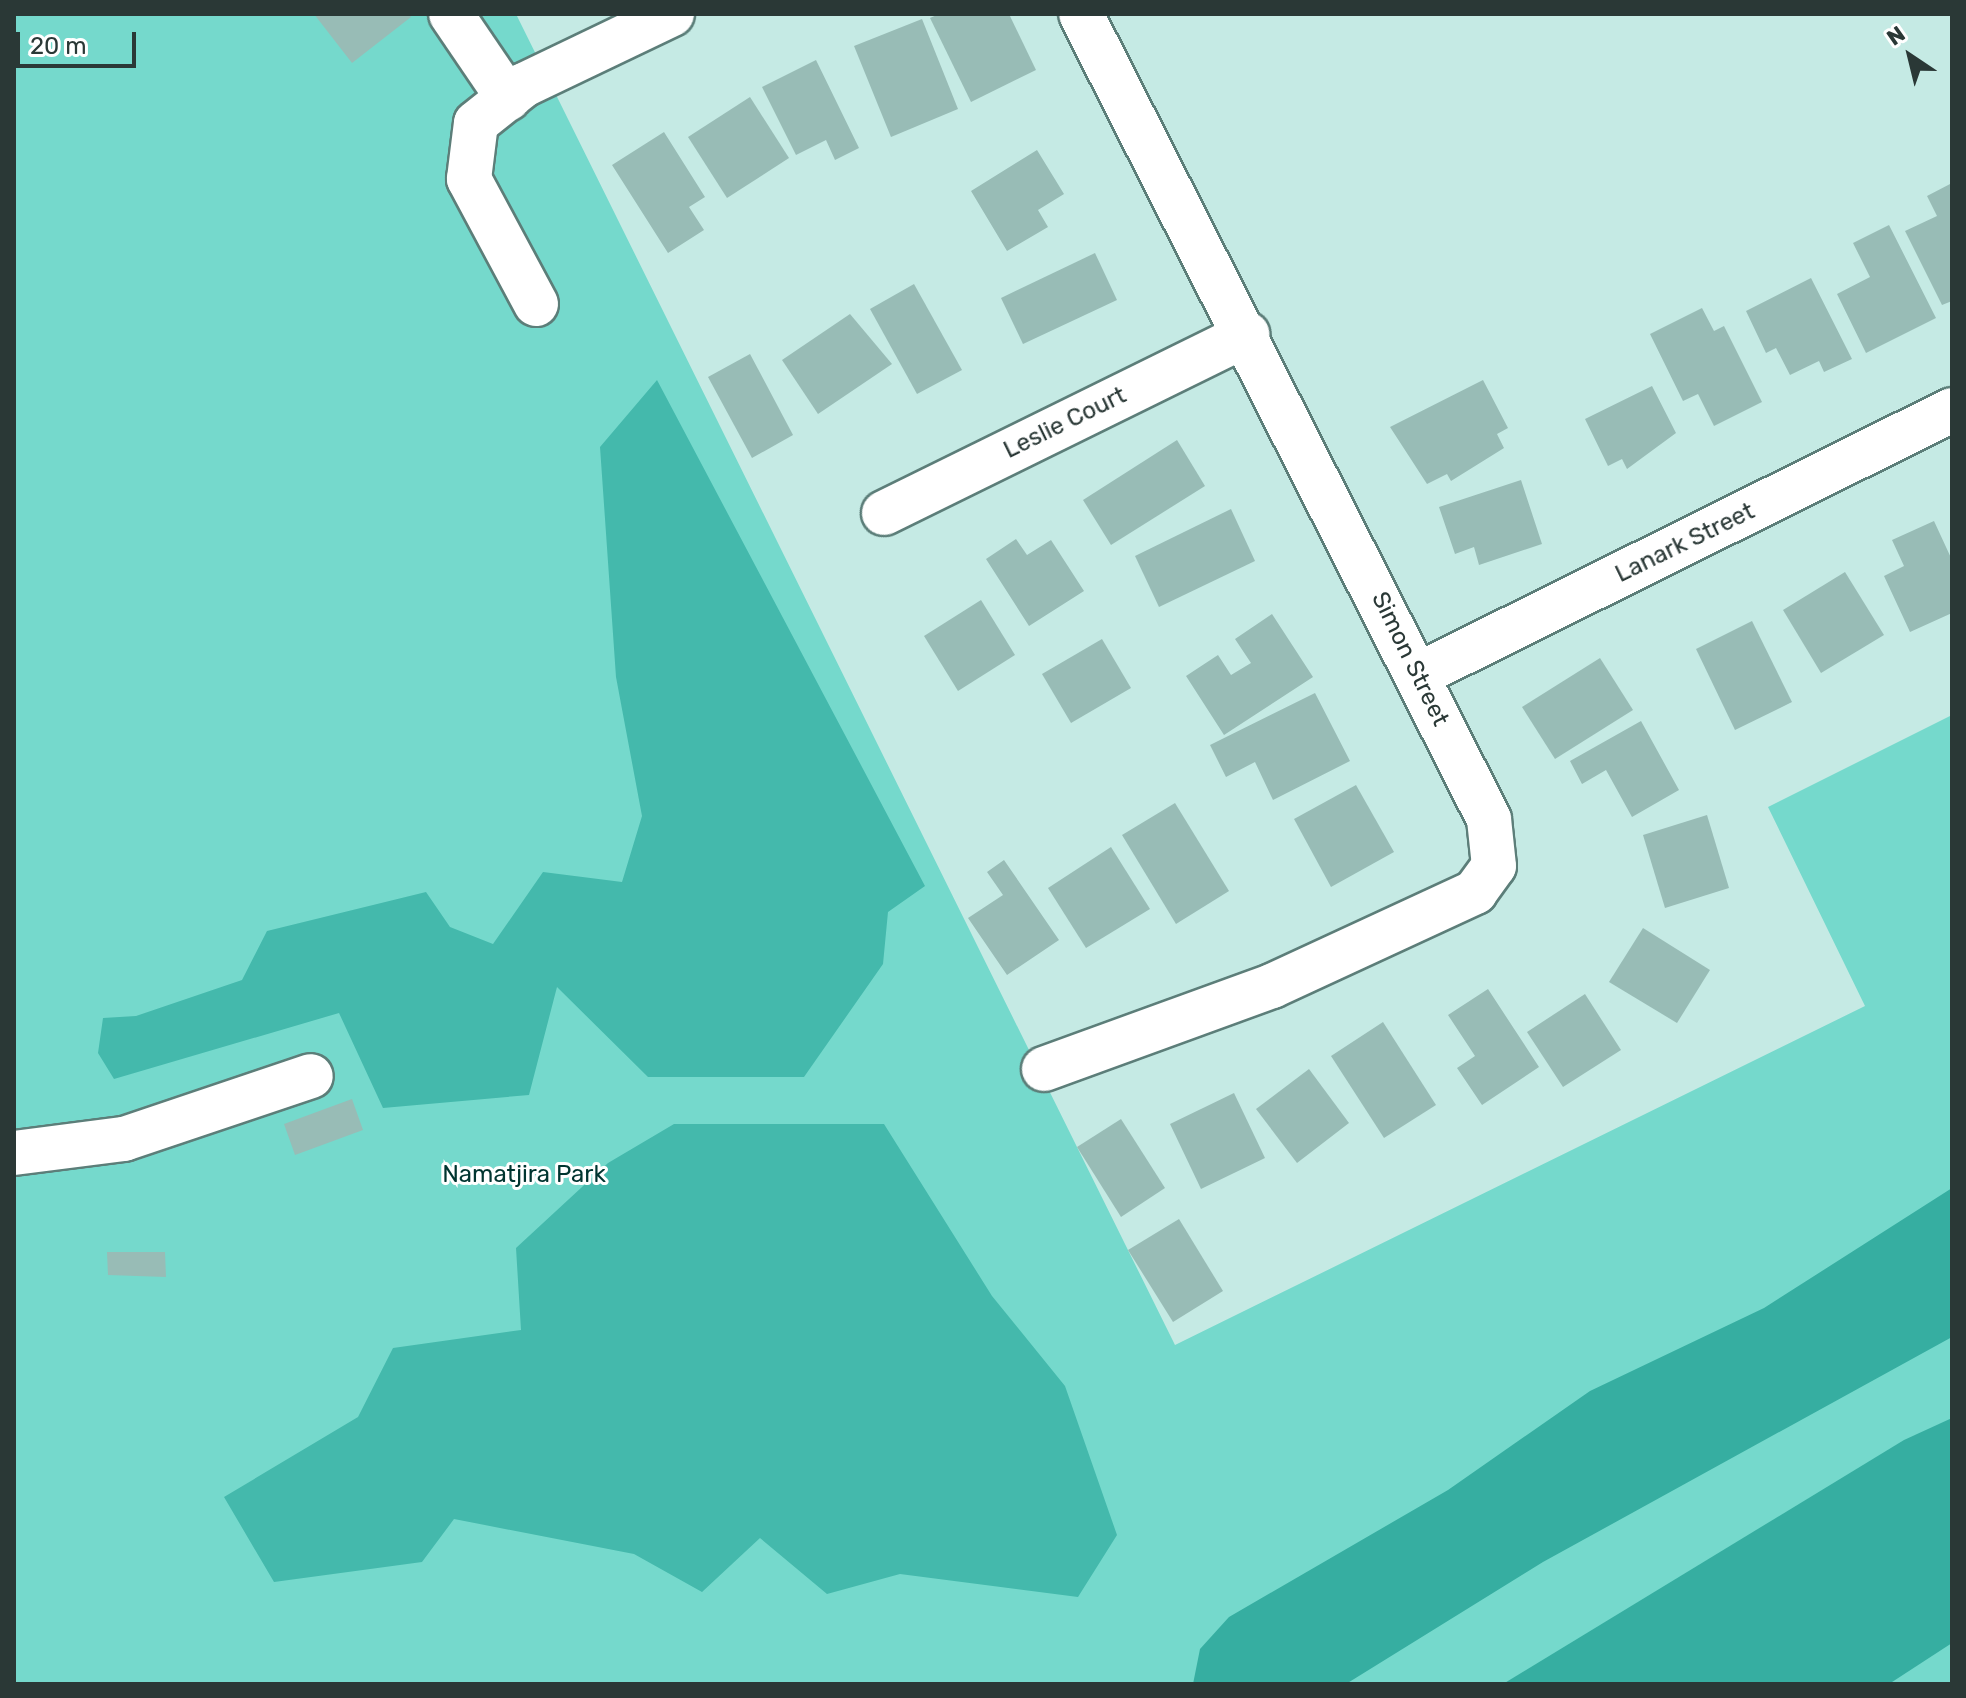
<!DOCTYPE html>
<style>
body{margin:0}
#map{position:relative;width:1966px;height:1698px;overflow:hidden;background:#c5eae4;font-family:Rubik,sans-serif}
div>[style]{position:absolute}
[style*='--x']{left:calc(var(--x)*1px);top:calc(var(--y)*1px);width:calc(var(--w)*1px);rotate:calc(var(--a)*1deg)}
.green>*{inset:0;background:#75d9cc}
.forest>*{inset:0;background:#44b9ac}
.water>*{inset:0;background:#36aea1}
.building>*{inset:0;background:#98bcb6}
.roads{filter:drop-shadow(2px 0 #5c7e79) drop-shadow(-2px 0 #5c7e79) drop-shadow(0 2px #5c7e79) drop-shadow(0 -2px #5c7e79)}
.minor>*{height:44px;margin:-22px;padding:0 22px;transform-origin:22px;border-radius:22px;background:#fff}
span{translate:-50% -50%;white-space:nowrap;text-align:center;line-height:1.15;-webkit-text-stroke:6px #fff;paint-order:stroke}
.street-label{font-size:24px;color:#2a3836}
.park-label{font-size:24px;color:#003530}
.frame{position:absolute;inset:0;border:16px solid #2a3836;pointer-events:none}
.north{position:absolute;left:1870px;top:16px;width:80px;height:80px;-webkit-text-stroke:6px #fff;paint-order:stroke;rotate:325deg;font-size:22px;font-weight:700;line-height:32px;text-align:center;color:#2a3836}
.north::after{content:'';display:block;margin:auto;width:28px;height:36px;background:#2a3836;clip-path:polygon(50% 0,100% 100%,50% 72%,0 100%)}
.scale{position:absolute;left:16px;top:32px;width:120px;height:36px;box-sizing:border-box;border:4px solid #2a3836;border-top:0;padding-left:10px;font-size:24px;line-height:28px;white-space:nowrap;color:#2a3836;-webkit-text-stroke:6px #fff;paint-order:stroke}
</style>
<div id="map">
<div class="green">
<div style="clip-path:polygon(14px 14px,516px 14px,1175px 1345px,1865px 1006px,1768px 807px,1952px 715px,1952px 1684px,14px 1684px)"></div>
</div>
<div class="forest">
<div style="clip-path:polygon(657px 380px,925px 886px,888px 912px,883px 964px,804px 1077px,648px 1077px,557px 987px,529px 1095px,383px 1108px,339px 1013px,114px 1079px,98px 1053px,103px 1018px,136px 1016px,242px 980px,267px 931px,426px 892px,450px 927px,493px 944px,543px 872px,622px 882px,642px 816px,616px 677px,600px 447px)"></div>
<div style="clip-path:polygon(674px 1124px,884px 1124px,992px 1296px,1065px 1386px,1117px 1535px,1078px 1597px,900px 1574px,827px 1594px,760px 1538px,702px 1592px,634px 1554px,454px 1519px,422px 1562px,274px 1582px,224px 1497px,358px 1417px,393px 1348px,521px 1330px,516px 1248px,608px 1163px)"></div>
</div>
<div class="water">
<div style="clip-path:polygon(1952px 1188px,1952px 1337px,1543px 1562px,1346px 1684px,1193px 1684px,1200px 1649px,1229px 1617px,1448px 1490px,1590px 1391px,1764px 1308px)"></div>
<div style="clip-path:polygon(1952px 1418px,1952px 1643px,1889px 1684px,1503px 1684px,1904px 1440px)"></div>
</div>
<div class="building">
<div style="clip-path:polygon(314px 14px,409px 14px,411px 17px,352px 63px)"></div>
<div style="clip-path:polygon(939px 14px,1009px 14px,1036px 70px,971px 102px,930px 18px)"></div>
<div style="clip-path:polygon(922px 19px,958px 109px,891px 137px,854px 46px)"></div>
<div style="clip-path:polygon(816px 60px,859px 148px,835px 160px,826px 140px,796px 155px,762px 87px)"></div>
<div style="clip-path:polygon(750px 97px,789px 158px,727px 198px,688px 137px)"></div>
<div style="clip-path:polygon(664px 132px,705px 197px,689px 207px,704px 230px,668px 253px,612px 165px)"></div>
<div style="clip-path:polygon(1037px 150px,1064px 194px,1038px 210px,1048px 227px,1007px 251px,971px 191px)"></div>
<div style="clip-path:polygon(1952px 183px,1952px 301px,1942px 305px,1905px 231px,1937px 216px,1927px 196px)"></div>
<div style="clip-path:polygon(1889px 225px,1936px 318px,1866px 353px,1837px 294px,1870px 277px,1853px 243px)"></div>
<div style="clip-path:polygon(1095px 253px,1117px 300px,1023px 344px,1001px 298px)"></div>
<div style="clip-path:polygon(1811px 278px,1852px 359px,1824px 372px,1819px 361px,1790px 375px,1776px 348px,1766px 353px,1746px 311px)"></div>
<div style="clip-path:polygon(914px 284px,962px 370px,917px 394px,870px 309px)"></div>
<div style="clip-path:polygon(1702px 308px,1714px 331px,1724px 326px,1762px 402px,1714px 426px,1698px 394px,1683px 401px,1650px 334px)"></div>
<div style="clip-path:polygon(850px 314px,892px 364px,818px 414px,782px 360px)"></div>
<div style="clip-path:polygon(750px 354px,793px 435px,752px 458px,708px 377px)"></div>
<div style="clip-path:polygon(1483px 380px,1508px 428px,1497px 434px,1504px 448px,1451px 481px,1447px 474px,1427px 484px,1390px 427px)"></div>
<div style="clip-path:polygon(1652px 386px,1676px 433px,1627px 469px,1622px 459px,1608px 466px,1585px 419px)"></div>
<div style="clip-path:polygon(1177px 440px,1205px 486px,1111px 545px,1083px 500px)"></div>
<div style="clip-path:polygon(1521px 480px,1542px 544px,1479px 565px,1474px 547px,1455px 554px,1439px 507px)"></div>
<div style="clip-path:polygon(1231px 509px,1255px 561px,1159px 607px,1135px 556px)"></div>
<div style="clip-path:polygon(1934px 521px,1952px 560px,1952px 613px,1910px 632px,1884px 576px,1904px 566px,1892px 540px)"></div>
<div style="clip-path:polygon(1016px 539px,1027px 555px,1051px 540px,1084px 591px,1029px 626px,986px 559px)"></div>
<div style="clip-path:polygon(1845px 572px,1884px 635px,1821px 673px,1783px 610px)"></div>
<div style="clip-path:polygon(981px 600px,1015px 655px,958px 691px,924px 636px)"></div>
<div style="clip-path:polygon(1272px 614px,1313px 677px,1224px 735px,1186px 676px,1218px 655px,1231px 675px,1251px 663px,1235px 639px)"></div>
<div style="clip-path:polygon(1752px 621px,1792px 702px,1735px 730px,1696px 649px)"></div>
<div style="clip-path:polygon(1102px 639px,1131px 688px,1071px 723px,1042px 674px)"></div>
<div style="clip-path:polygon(1600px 658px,1633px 710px,1555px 759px,1522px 707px)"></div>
<div style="clip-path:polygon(1315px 693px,1350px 761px,1273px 800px,1255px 762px,1226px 777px,1210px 745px)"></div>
<div style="clip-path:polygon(1641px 721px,1679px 790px,1632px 817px,1606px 770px,1582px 784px,1570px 761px)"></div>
<div style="clip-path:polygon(1356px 785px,1394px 852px,1331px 887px,1294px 819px)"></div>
<div style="clip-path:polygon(1175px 803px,1229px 891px,1176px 924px,1122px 835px)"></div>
<div style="clip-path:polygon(1707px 815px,1729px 888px,1665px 908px,1643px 835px)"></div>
<div style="clip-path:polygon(1111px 847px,1150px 909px,1086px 948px,1048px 888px)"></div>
<div style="clip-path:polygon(1004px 860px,1059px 940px,1007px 975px,968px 918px,1003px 895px,987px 872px)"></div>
<div style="clip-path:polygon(1643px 928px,1710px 970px,1677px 1023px,1609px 982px)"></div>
<div style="clip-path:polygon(1488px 989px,1539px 1067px,1482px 1105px,1457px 1068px,1475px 1056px,1448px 1015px)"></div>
<div style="clip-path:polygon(1585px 994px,1621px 1050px,1563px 1087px,1527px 1032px)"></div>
<div style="clip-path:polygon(1383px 1022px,1436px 1105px,1384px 1138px,1331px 1056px)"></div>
<div style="clip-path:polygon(1309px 1069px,1349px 1123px,1297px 1163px,1256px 1109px)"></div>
<div style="clip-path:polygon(1234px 1093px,1265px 1158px,1201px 1189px,1170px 1124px)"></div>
<div style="clip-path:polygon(352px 1099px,363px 1130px,295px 1155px,284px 1124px)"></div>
<div style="clip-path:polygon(1121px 1119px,1165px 1188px,1121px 1217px,1077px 1147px)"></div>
<div style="clip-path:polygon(1179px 1219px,1223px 1291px,1173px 1322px,1128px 1250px)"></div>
<div style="clip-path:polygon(107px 1252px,165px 1252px,166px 1277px,108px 1275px)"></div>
</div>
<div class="roads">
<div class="minor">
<div style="--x:451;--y:14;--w:102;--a:55.8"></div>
<div style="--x:536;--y:304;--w:142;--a:-118.2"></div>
<div style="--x:469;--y:179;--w:56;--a:-82.9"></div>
<div style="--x:476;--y:123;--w:61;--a:-38.4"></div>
<div style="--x:524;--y:85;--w:164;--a:-25.6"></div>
<div style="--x:884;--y:513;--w:405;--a:-26.2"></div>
<div style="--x:1418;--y:675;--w:596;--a:-26.39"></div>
<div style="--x:1044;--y:1069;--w:243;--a:-20"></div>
<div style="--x:1272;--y:986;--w:224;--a:-24.8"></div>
<div style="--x:1475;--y:892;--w:32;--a:-54"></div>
<div style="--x:1494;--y:866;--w:47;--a:-96.1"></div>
<div style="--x:1489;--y:819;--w:902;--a:-116.88"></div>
<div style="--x:14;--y:1153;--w:111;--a:-7.3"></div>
<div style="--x:124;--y:1139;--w:197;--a:-18.6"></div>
</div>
</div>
<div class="street-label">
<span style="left:1065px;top:423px;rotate:-26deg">Leslie Court</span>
<span style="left:1685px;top:543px;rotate:-26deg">Lanark Street</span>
<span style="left:1410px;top:659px;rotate:64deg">Simon Street</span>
</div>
<div class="park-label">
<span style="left:524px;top:1175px">Namatjira Park</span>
</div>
<div class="frame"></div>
<div class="north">N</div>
<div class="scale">20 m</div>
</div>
